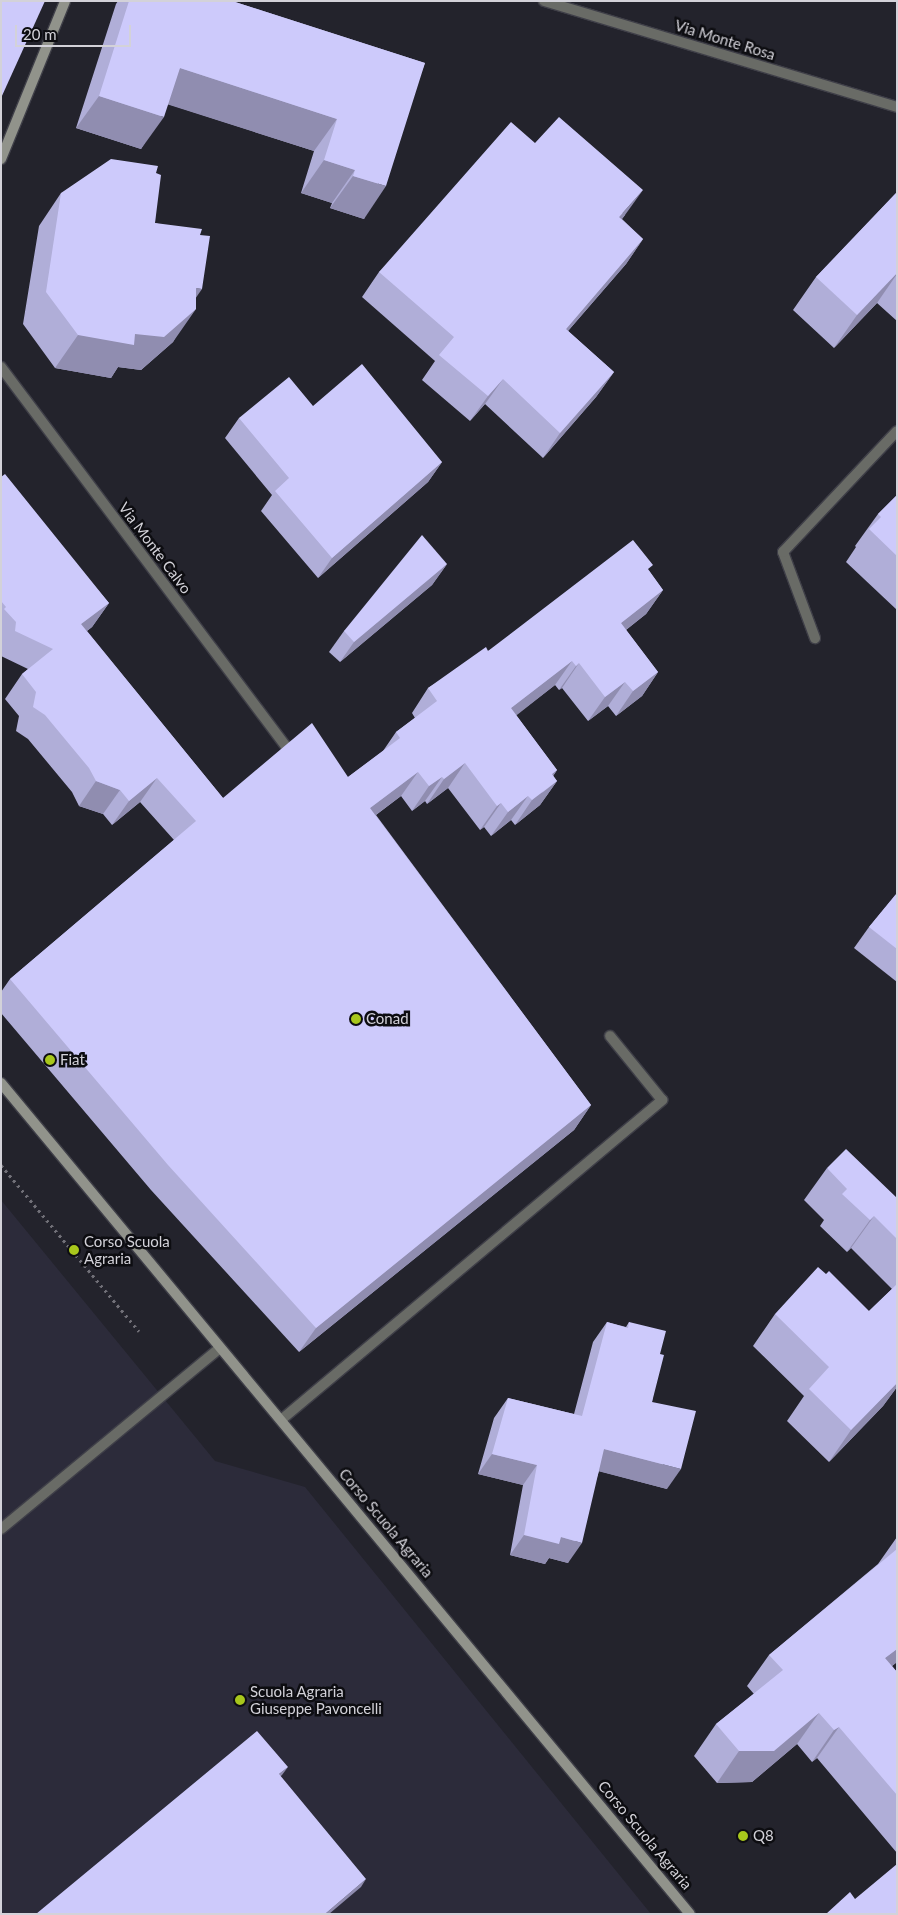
<!DOCTYPE html>
<style>
body{margin:0}
#map{position:relative;width:898px;height:1915px;overflow:hidden;background:#23232c;font-family:Lato,sans-serif}
div>[style]{position:absolute}
[style*='--x']{left:calc(var(--x)*1px);top:calc(var(--y)*1px);width:calc(var(--w)*1px);rotate:calc(var(--a)*1deg)}
.built>*{inset:0;background:#2c2b3a}
.path>*{height:3px;margin-top:-1.5px;transform-origin:0;background:repeating-linear-gradient(90deg,#717078 0 2.5px,transparent 0 6.5px)}
.roads{filter:drop-shadow(1px 0 #3f3f48) drop-shadow(-1px 0 #3f3f48) drop-shadow(0 1px #3f3f48) drop-shadow(0 -1px #3f3f48)}
.lane>*{height:10px;margin:-5px;padding:0 5px;transform-origin:5px;border-radius:5px;background:#696b66}
.street>*{height:10px;margin:-5px;padding:0 5px;transform-origin:5px;border-radius:5px;background:#696b66}
.secondary>*{height:10px;margin:-5px;padding:0 5px;transform-origin:5px;border-radius:5px;background:#91938b}
.wall>*{inset:0;background:#b0aed8}
.shaded-wall>*{inset:0;background:#908db0}
.building>*{inset:0;background:#cdcafb}
.dots>*{width:14px;height:14px;translate:-50% -50%;box-sizing:border-box;border:2px solid #0d0d11;border-radius:50%}
span{translate:-50% -50%;white-space:nowrap;text-align:center;line-height:1.15;-webkit-text-stroke:5px #0d0d11;paint-order:stroke}
.street-label{font-size:15px;color:#d3d2d9}
.poi-label{font-size:15px;color:#d3d2d9}
.left{translate:0 -50%;text-align:left}
.frame{position:absolute;inset:0;border:2px solid #d3d2d9;pointer-events:none}
.scale{position:absolute;left:15px;top:25px;width:116px;height:22px;box-sizing:border-box;border:2px solid #d3d2d9;border-top:0;padding-left:6px;font-size:15px;line-height:18px;white-space:nowrap;color:#d3d2d9;-webkit-text-stroke:4px #0d0d11;paint-order:stroke}
</style>
<div id="map">
<div class="built">
<div style="clip-path:polygon(1px 1200px,215px 1461px,305px 1487px,651px 1914px,1px 1914px)"></div>
</div>
<div class="path">
<div style="--x:1;--y:1165;--w:216;--a:50.3"></div>
</div>
<div class="roads">
<div class="lane">
<div style="--x:783;--y:552;--w:92;--a:69.6"></div>
<div style="--x:610;--y:1036;--w:82;--a:50.9"></div>
<div style="--x:1;--y:1529;--w:284;--a:-39.6"></div>
</div>
<div class="street">
<div style="--x:544;--y:1;--w:369;--a:16.7"></div>
<div style="--x:1;--y:367;--w:475;--a:53.1"></div>
<div style="--x:783;--y:552;--w:166;--a:-46.7"></div>
<div style="--x:281;--y:1420;--w:498;--a:-40"></div>
</div>
<div class="secondary">
<div style="--x:1;--y:159;--w:170;--a:-67.9"></div>
<div style="--x:1;--y:1083;--w:1079;--a:50.34"></div>
</div>
</div>
<div class="wall">
<div style="clip-path:polygon(118px 1px,232px 1px,425px 63px,364px 219px,330px 208px,332px 203px,301px 193px,314px 151px,168px 104px,141px 149px,76px 128px,116px 4px)"></div>
<div style="clip-path:polygon(535px 143px,625px 215px,622px 219px,643px 239px,626px 264px,568px 331px,614px 372px,596px 397px,543px 458px,485px 404px,470px 421px,422px 380px,435px 361px,362px 297px,379px 272px)"></div>
<div style="clip-path:polygon(156px 173px,155px 223px,200px 235px,196px 298px,173px 342px,141px 370px,118px 367px,111px 378px,55px 368px,23px 324px,39px 226px,61px 193px)"></div>
<div style="clip-path:polygon(897px 192px,897px 321px,877px 303px,834px 348px,793px 310px,816px 277px)"></div>
<div style="clip-path:polygon(313px 406px,442px 462px,428px 482px,318px 578px,261px 511px,272px 495px,225px 438px,239px 418px)"></div>
<div style="clip-path:polygon(1px 477px,109px 603px,92px 627px,87px 631px,223px 798px,348px 777px,383px 751px,396px 732px,415px 718px,412px 713px,428px 688px,488px 651px,649px 571px,663px 590px,646px 614px,626px 630px,658px 672px,642px 696px,616px 716px,608px 706px,588px 721px,562px 688px,559px 690px,555px 685px,516px 715px,557px 770px,553px 776px,557px 781px,540px 805px,515px 825px,511px 820px,491px 836px,484px 827px,480px 830px,448px 788px,427px 804px,425px 801px,412px 811px,401px 796px,376px 815px,591px 1105px,574px 1130px,299px 1352px,151px 1190px,1px 1013px,1px 992px,10px 979px,174px 840px,140px 802px,112px 825px,103px 814px,79px 806px,72px 792px,28px 739px,16px 731px,19px 716px,5px 699px,22px 674px,28px 669px,1px 656px)"></div>
<div style="clip-path:polygon(897px 495px,897px 610px,846px 562px,856px 547px,855px 546px,878px 514px)"></div>
<div style="clip-path:polygon(447px 564px,432px 585px,340px 662px,329px 652px,344px 631px)"></div>
<div style="clip-path:polygon(897px 893px,897px 982px,854px 948px,869px 927px)"></div>
<div style="clip-path:polygon(827px 1168px,897px 1198px,897px 1387px,883px 1406px,829px 1462px,787px 1421px,804px 1396px,753px 1346px,775px 1314px,869px 1311px,892px 1289px,851px 1248px,847px 1252px,820px 1226px,824px 1220px,804px 1200px)"></div>
<div style="clip-path:polygon(607px 1322px,626px 1327px,629px 1322px,660px 1354px,652px 1402px,667px 1489px,599px 1471px,568px 1563px,549px 1558px,545px 1564px,510px 1555px,523px 1485px,478px 1474px,494px 1418px,508px 1398px,574px 1414px,593px 1342px)"></div>
<div style="clip-path:polygon(897px 1537px,897px 1662px,892px 1666px,897px 1672px,897px 1853px,817px 1758px,812px 1762px,797px 1744px,752px 1782px,717px 1783px,694px 1756px,716px 1724px,754px 1694px,747px 1686px,769px 1655px,878px 1564px)"></div>
</div>
<div class="shaded-wall">
<div style="clip-path:polygon(180px 68px,337px 119px,314px 151px,157px 101px)"></div>
<div style="clip-path:polygon(99px 96px,164px 117px,141px 149px,76px 128px)"></div>
<div style="clip-path:polygon(324px 160px,355px 170px,332px 203px,301px 193px)"></div>
<div style="clip-path:polygon(353px 176px,386px 186px,364px 219px,330px 208px)"></div>
<div style="clip-path:polygon(643px 190px,625px 215px,602px 242px,619px 217px)"></div>
<div style="clip-path:polygon(643px 239px,626px 264px,548px 354px,566px 329px)"></div>
<div style="clip-path:polygon(897px 273px,897px 274px,877px 303px,834px 348px,857px 315px)"></div>
<div style="clip-path:polygon(196px 288px,202px 289px,179px 322px)"></div>
<div style="clip-path:polygon(196px 309px,173px 342px,141px 370px,118px 367px,111px 378px,55px 368px,78px 335px,135px 334px)"></div>
<div style="clip-path:polygon(614px 372px,596px 397px,543px 458px,560px 433px)"></div>
<div style="clip-path:polygon(503px 379px,485px 404px,470px 421px,488px 396px)"></div>
<div style="clip-path:polygon(442px 462px,428px 482px,318px 578px,332px 558px)"></div>
<div style="clip-path:polygon(447px 564px,432px 585px,340px 662px,354px 642px)"></div>
<div style="clip-path:polygon(663px 590px,646px 614px,604px 647px,621px 623px)"></div>
<div style="clip-path:polygon(109px 603px,92px 627px,64px 648px,81px 624px)"></div>
<div style="clip-path:polygon(572px 661px,555px 685px,494px 733px,511px 708px)"></div>
<div style="clip-path:polygon(579px 663px,562px 688px,559px 690px,576px 666px)"></div>
<div style="clip-path:polygon(658px 672px,642px 696px,616px 716px,633px 691px)"></div>
<div style="clip-path:polygon(625px 682px,608px 706px,588px 721px,605px 697px)"></div>
<div style="clip-path:polygon(465px 763px,448px 788px,427px 804px,444px 779px)"></div>
<div style="clip-path:polygon(557px 770px,542px 793px,557px 781px,540px 805px,515px 825px,532px 800px,552px 774px)"></div>
<div style="clip-path:polygon(418px 772px,401px 796px,353px 832px,370px 808px)"></div>
<div style="clip-path:polygon(442px 777px,425px 801px,412px 811px,429px 786px)"></div>
<div style="clip-path:polygon(157px 778px,140px 802px,112px 825px,129px 801px)"></div>
<div style="clip-path:polygon(96px 781px,120px 790px,103px 814px,79px 806px)"></div>
<div style="clip-path:polygon(528px 796px,511px 820px,491px 836px,508px 812px)"></div>
<div style="clip-path:polygon(501px 803px,484px 827px,480px 830px,497px 806px)"></div>
<div style="clip-path:polygon(591px 1105px,574px 1130px,299px 1352px,316px 1328px)"></div>
<div style="clip-path:polygon(874px 1216px,851px 1248px,847px 1252px,870px 1220px)"></div>
<div style="clip-path:polygon(897px 1383px,897px 1387px,883px 1406px,829px 1462px,851px 1430px)"></div>
<div style="clip-path:polygon(604px 1449px,681px 1469px,667px 1489px,590px 1469px)"></div>
<div style="clip-path:polygon(492px 1454px,537px 1465px,523px 1485px,478px 1474px)"></div>
<div style="clip-path:polygon(524px 1535px,561px 1537px,582px 1543px,568px 1563px,549px 1558px,545px 1564px,510px 1555px)"></div>
<div style="clip-path:polygon(897px 1649px,897px 1662px,863px 1689px,885px 1658px)"></div>
<div style="clip-path:polygon(819px 1713px,797px 1744px,752px 1782px,717px 1783px,739px 1751px)"></div>
<div style="clip-path:polygon(839px 1727px,817px 1758px,812px 1762px,834px 1730px)"></div>
<div style="clip-path:polygon(288px 1767px,282px 1775px,274px 1782px,279px 1774px)"></div>
<div style="clip-path:polygon(366px 1879px,361px 1887px,329px 1914px,325px 1914px)"></div>
</div>
<div class="building">
<div style="clip-path:polygon(1px 1px,45px 1px,1px 98px)"></div>
<div style="clip-path:polygon(129px 1px,232px 1px,425px 63px,386px 186px,353px 176px,355px 170px,324px 160px,337px 119px,180px 68px,164px 117px,99px 96px)"></div>
<div style="clip-path:polygon(559px 117px,643px 190px,619px 217px,643px 239px,566px 329px,614px 372px,560px 433px,503px 379px,488px 396px,439px 355px,454px 337px,379px 272px,511px 122px,535px 143px)"></div>
<div style="clip-path:polygon(111px 159px,158px 166px,156px 173px,161px 175px,155px 223px,202px 229px,200px 235px,210px 236px,202px 289px,196px 288px,196px 309px,164px 337px,135px 334px,134px 345px,78px 335px,46px 292px,61px 193px)"></div>
<div style="clip-path:polygon(897px 192px,897px 273px,857px 315px,816px 277px)"></div>
<div style="clip-path:polygon(362px 364px,442px 462px,332px 558px,275px 491px,289px 478px,239px 418px,289px 377px,313px 406px)"></div>
<div style="clip-path:polygon(5px 474px,109px 603px,81px 624px,223px 798px,312px 723px,348px 777px,400px 738px,396px 732px,437px 701px,428px 688px,486px 647px,488px 651px,633px 540px,653px 565px,648px 569px,663px 590px,621px 623px,658px 672px,633px 691px,625px 682px,605px 697px,579px 663px,576px 666px,572px 661px,511px 708px,557px 770px,552px 774px,557px 781px,532px 800px,528px 796px,508px 812px,501px 803px,497px 806px,465px 763px,444px 779px,442px 777px,429px 786px,418px 772px,370px 808px,591px 1105px,316px 1328px,168px 1165px,10px 979px,196px 821px,157px 778px,129px 801px,120px 790px,96px 781px,89px 768px,45px 715px,33px 707px,36px 692px,22px 674px,53px 649px,15px 631px,16px 622px,4px 609px,6px 607px,1px 601px,1px 477px)"></div>
<div style="clip-path:polygon(897px 495px,897px 556px,869px 529px,881px 517px,878px 514px)"></div>
<div style="clip-path:polygon(422px 535px,447px 564px,354px 642px,344px 631px)"></div>
<div style="clip-path:polygon(897px 893px,897px 949px,869px 927px)"></div>
<div style="clip-path:polygon(846px 1149px,897px 1198px,897px 1239px,874px 1216px,870px 1220px,842px 1194px,847px 1189px,827px 1168px)"></div>
<div style="clip-path:polygon(818px 1267px,826px 1274px,829px 1271px,869px 1311px,897px 1284px,897px 1383px,851px 1430px,809px 1389px,829px 1367px,775px 1314px)"></div>
<div style="clip-path:polygon(607px 1322px,628px 1328px,629px 1322px,666px 1331px,660px 1354px,664px 1355px,652px 1402px,696px 1411px,681px 1469px,604px 1449px,582px 1543px,561px 1537px,559px 1544px,524px 1535px,537px 1465px,492px 1454px,508px 1398px,582px 1416px)"></div>
<div style="clip-path:polygon(897px 1549px,897px 1649px,885px 1658px,897px 1672px,897px 1795px,839px 1727px,834px 1730px,819px 1713px,774px 1751px,739px 1751px,716px 1724px,783px 1670px,769px 1655px)"></div>
<div style="clip-path:polygon(257px 1731px,288px 1767px,279px 1774px,366px 1879px,325px 1914px,36px 1914px)"></div>
<div style="clip-path:polygon(897px 1864px,897px 1914px,826px 1914px,850px 1892px,855px 1899px)"></div>
</div>
<div class="dots">
<div style="left:356px;top:1019px;background:#a8c71c"></div>
<div style="left:50px;top:1060px;background:#a8c71c"></div>
<div style="left:74px;top:1250px;background:#a8c71c"></div>
<div style="left:240px;top:1700px;background:#a8c71c"></div>
<div style="left:743px;top:1836px;background:#a8c71c"></div>
</div>
<div class="street-label">
<span style="left:725px;top:40px;rotate:17deg">Via Monte Rosa</span>
<span style="left:155px;top:548px;rotate:53deg">Via Monte Calvo</span>
<span style="left:386px;top:1523px;rotate:50deg">Corso Scuola Agraria</span>
<span style="left:645px;top:1835px;rotate:50deg">Corso Scuola Agraria</span>
</div>
<div class="poi-label">
<span class="left" style="left:366px;top:1019px">Conad</span>
<span class="left" style="left:60px;top:1060px">Fiat</span>
<span class="left" style="left:84px;top:1250px">Corso Scuola<br>Agraria</span>
<span class="left" style="left:250px;top:1700px">Scuola Agraria<br>Giuseppe Pavoncelli</span>
<span class="left" style="left:753px;top:1836px">Q8</span>
</div>
<div class="frame"></div>
<div class="scale">20 m</div>
</div>
